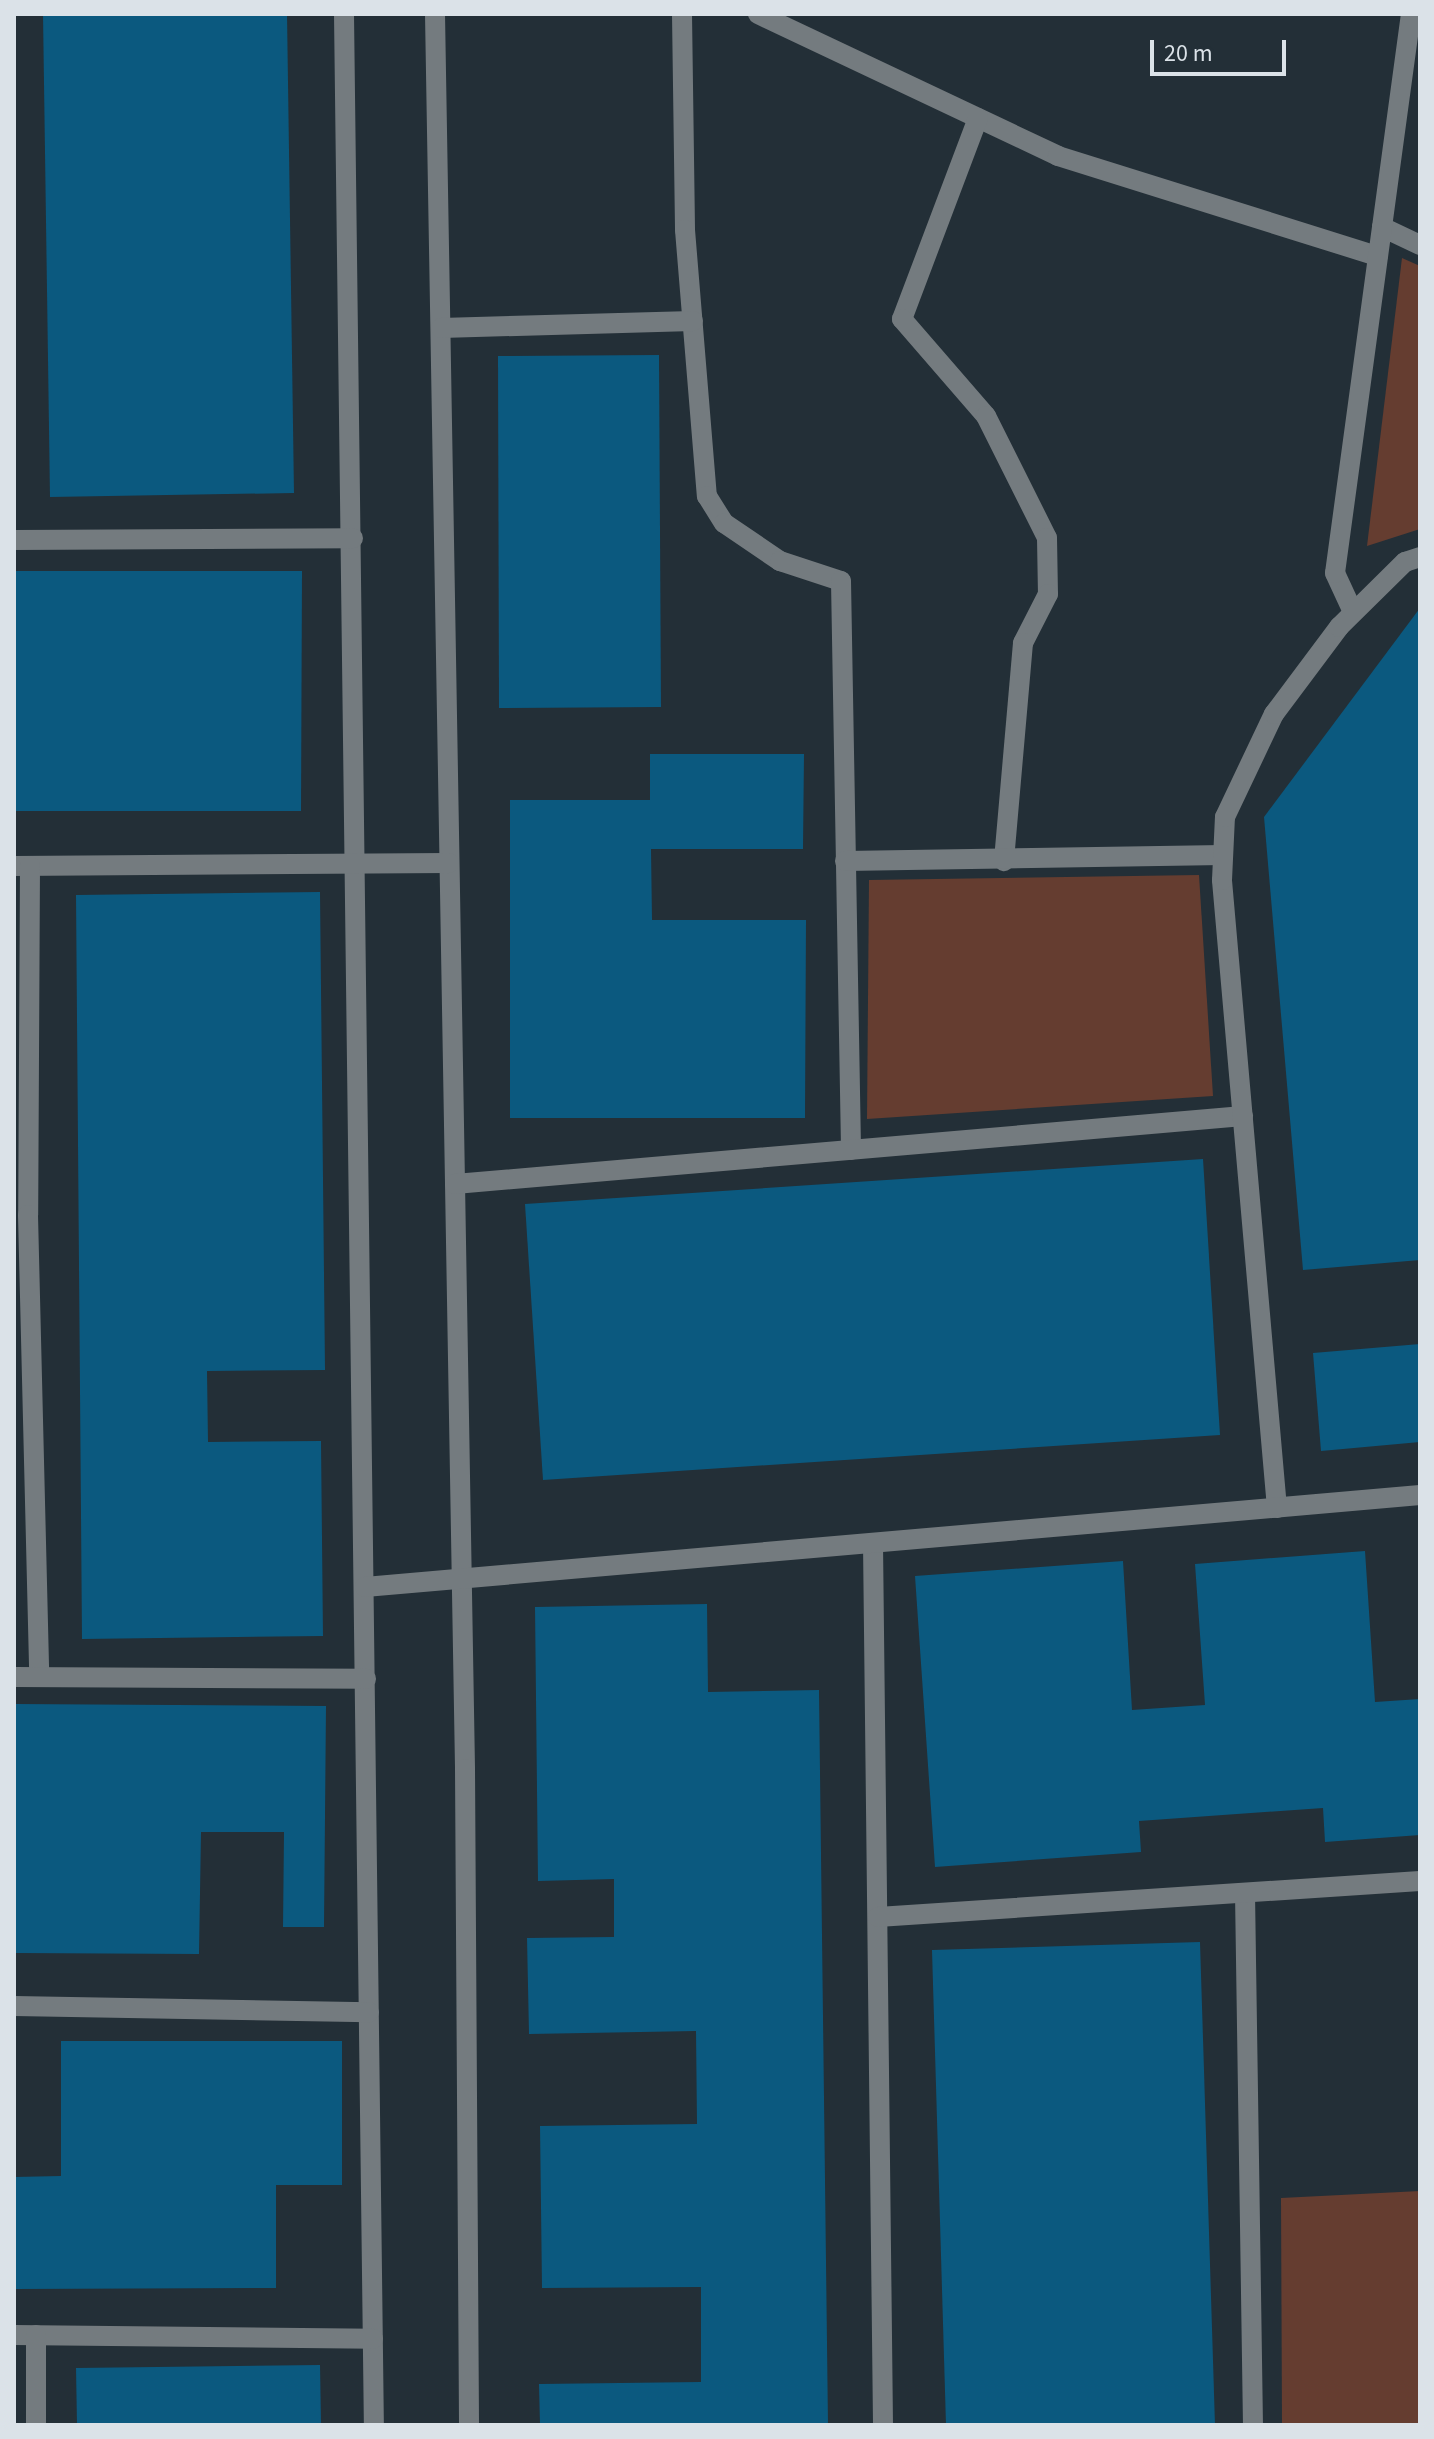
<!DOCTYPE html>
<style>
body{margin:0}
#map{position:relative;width:1434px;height:2439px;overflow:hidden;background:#232f37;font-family:"Source Sans 3",sans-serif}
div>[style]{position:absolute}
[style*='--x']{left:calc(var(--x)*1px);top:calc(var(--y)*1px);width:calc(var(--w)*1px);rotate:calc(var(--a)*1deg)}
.green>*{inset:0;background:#653d30}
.building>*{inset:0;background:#0b597f}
.minor>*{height:20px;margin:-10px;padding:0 10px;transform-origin:10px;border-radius:10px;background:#747b7f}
span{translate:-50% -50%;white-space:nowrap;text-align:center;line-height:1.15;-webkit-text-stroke:8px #232f37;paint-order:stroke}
.frame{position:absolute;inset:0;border:16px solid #dbe2e8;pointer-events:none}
.scale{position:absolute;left:1150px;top:40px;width:136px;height:36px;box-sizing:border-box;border:4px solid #dbe2e8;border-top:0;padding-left:10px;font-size:24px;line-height:28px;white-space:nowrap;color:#dbe2e8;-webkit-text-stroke:6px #232f37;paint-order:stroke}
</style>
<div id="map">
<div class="green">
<div style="clip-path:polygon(1402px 258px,1420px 266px,1420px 529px,1367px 546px)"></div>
<div style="clip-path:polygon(1199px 875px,1213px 1096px,867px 1119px,869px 880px)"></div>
<div style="clip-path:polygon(1420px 2191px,1420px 2425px,1282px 2425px,1281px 2198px)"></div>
</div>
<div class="building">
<div style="clip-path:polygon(43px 14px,287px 14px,294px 493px,50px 497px)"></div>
<div style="clip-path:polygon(659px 355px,661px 707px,499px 708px,498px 356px)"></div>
<div style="clip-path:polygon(14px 571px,302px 571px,301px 811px,14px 811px)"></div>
<div style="clip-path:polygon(1420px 608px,1420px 1260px,1303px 1270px,1264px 817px)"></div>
<div style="clip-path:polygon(650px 754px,804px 754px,803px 849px,651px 849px,652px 920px,806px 920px,805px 1118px,510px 1118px,510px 800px,650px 800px)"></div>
<div style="clip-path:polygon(320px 892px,325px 1370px,207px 1371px,208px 1442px,321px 1441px,323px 1636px,82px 1639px,76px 895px)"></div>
<div style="clip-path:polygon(1203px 1159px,1220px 1435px,543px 1480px,525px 1204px)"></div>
<div style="clip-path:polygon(1420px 1344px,1420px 1442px,1321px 1451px,1313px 1353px)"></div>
<div style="clip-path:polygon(1365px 1551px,1375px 1702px,1420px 1699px,1420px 1835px,1325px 1842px,1323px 1808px,1139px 1821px,1141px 1852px,935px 1867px,915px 1576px,1123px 1561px,1132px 1710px,1205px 1705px,1195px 1564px)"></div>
<div style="clip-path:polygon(707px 1604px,708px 1692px,819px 1690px,828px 2425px,540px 2425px,539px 2384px,701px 2382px,701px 2287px,542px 2288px,540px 2126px,697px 2124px,696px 2031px,529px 2034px,527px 1938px,614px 1937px,614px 1879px,538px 1881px,535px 1607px)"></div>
<div style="clip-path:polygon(14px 1704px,326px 1706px,324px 1927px,283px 1927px,284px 1832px,201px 1832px,199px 1954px,14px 1953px)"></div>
<div style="clip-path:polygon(1200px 1942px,1215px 2425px,946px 2425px,932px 1950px)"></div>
<div style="clip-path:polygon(61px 2041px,342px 2041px,342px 2185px,276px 2185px,276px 2288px,14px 2289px,14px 2177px,61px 2176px)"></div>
<div style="clip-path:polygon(320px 2365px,321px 2425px,77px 2425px,76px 2368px)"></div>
</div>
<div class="minor">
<div style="--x:344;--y:14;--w:2411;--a:89.29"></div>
<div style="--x:435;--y:14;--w:1755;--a:89.02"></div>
<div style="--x:465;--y:1769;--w:656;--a:89.65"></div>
<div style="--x:682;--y:14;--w:216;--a:89.2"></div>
<div style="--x:685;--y:230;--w:267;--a:85.3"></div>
<div style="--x:707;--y:496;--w:32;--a:58"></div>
<div style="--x:724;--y:523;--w:68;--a:34.2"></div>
<div style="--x:780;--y:561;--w:64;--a:18.2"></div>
<div style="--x:841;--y:581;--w:569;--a:88.99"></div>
<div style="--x:758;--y:14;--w:332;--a:25.3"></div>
<div style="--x:1058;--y:156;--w:335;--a:17.4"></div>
<div style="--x:978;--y:118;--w:215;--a:110.7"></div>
<div style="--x:902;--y:319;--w:128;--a:49.1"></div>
<div style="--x:986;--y:416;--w:136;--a:63.4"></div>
<div style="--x:1047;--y:538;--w:56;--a:89"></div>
<div style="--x:1048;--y:594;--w:55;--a:117"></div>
<div style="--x:1023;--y:643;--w:219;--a:95"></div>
<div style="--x:1382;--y:227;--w:42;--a:25.3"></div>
<div style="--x:441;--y:328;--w:252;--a:-1.6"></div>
<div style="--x:14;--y:540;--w:339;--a:-0.3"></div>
<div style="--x:1353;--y:612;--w:43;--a:-114.8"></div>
<div style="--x:1335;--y:573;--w:564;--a:-82.26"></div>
<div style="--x:845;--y:861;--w:378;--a:-0.9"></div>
<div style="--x:14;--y:866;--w:435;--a:-0.4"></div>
<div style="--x:30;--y:866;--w:349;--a:90.3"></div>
<div style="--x:28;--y:1215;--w:462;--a:88.6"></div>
<div style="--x:455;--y:1184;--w:791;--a:-4.93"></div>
<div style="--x:1277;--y:1508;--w:630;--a:-95.01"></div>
<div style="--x:1222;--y:880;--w:63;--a:-87.3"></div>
<div style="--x:1225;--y:817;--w:114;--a:-64.6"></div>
<div style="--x:1274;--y:714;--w:109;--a:-53.2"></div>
<div style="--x:1339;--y:627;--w:93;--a:-44.6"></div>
<div style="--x:1405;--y:562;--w:16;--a:-18"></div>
<div style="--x:873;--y:1543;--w:882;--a:89.35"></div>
<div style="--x:365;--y:1587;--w:1059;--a:-4.98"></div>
<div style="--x:14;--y:1677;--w:352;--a:0.3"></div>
<div style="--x:1245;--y:1893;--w:532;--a:89.14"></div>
<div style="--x:878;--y:1917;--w:543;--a:-3.8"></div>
<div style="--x:14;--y:2006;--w:355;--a:1"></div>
<div style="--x:14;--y:2335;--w:359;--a:0.6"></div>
<div style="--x:36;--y:2335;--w:90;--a:90"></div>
</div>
<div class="frame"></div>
<div class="scale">20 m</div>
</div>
